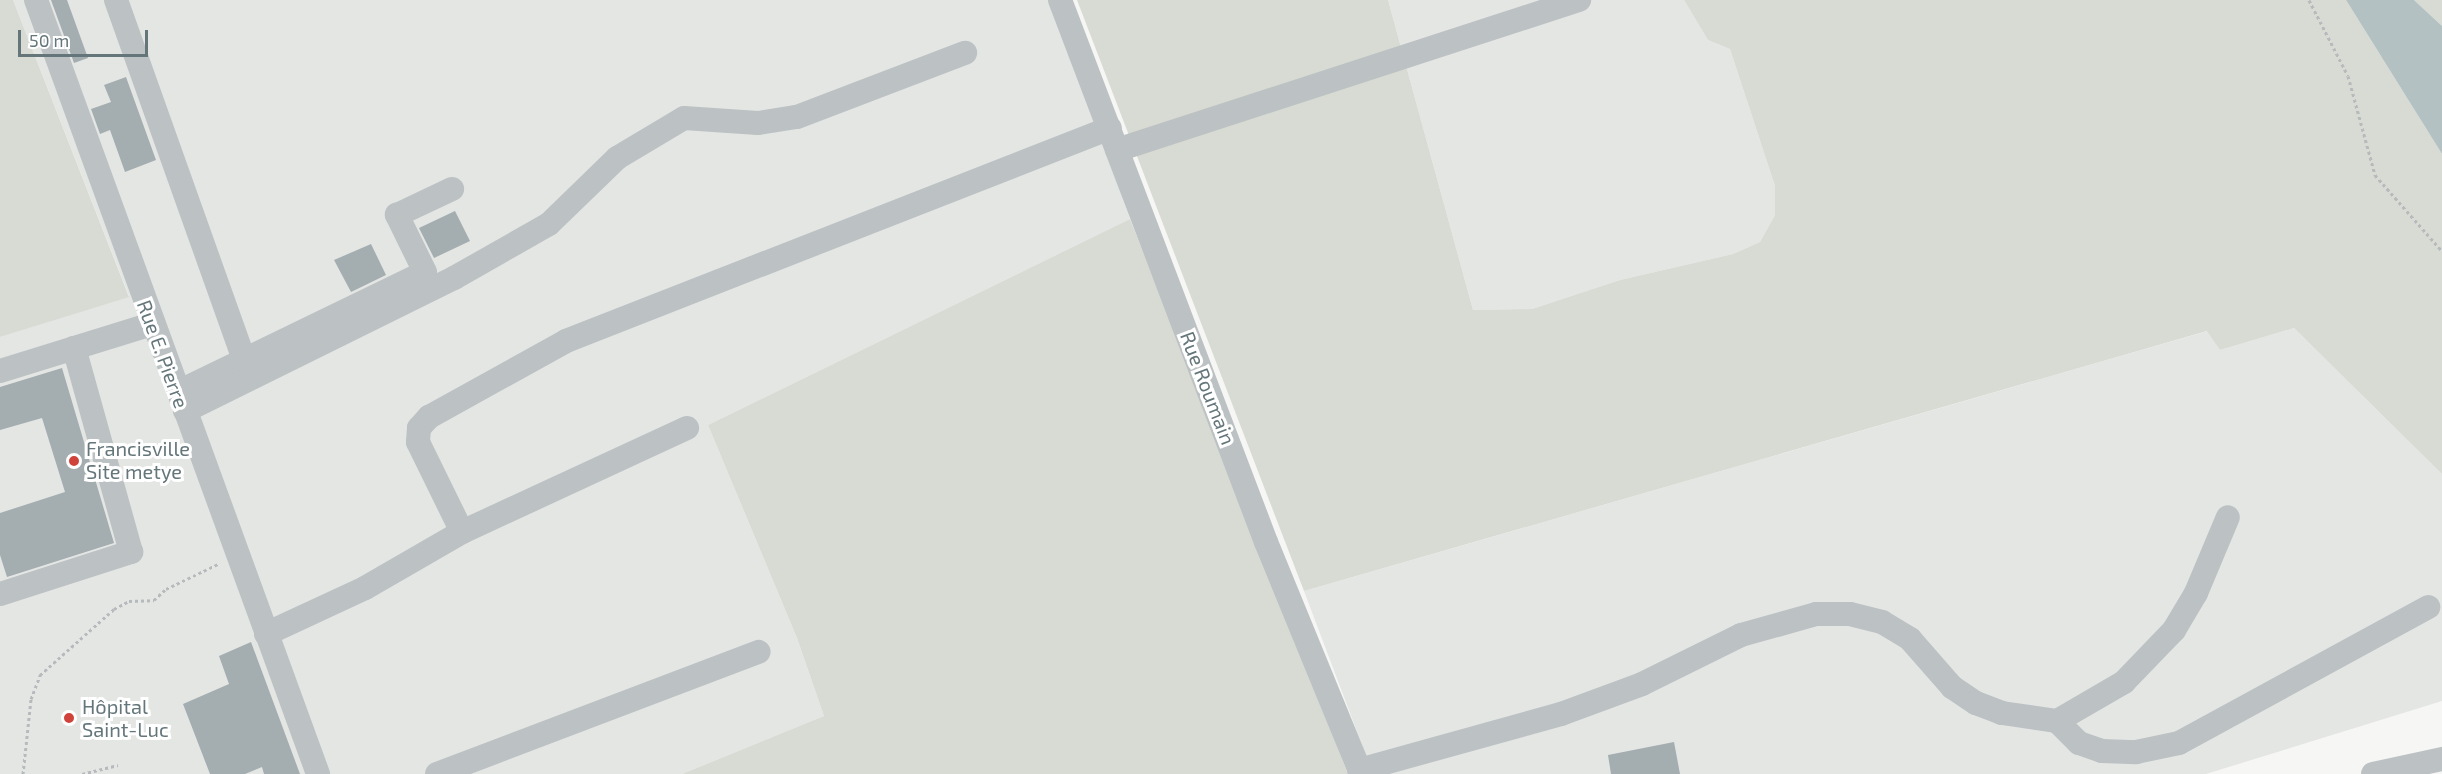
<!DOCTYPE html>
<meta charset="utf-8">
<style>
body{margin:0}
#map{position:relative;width:2442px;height:774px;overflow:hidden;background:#f6f6f4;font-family:"Exo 2",sans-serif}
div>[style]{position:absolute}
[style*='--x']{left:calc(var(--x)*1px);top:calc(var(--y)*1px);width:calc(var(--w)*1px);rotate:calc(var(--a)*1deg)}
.built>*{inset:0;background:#e4e6e4}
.green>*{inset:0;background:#d7dbd3}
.water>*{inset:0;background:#b3c1c2}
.building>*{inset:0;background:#a4adb0}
.path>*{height:3px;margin-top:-1.5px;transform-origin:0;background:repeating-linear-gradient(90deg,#b6babc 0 3px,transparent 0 6px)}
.minor>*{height:24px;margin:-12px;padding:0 12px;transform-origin:12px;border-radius:12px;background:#bcc1c3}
.dots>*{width:16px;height:16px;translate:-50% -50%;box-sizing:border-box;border:3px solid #fff;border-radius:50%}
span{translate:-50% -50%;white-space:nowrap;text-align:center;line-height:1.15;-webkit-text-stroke:6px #fff;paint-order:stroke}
.street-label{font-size:20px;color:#65767b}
.poi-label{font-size:20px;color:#65767b}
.left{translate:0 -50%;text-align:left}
.scale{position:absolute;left:18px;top:30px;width:130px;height:27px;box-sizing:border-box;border:3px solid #65767b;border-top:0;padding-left:8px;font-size:18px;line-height:21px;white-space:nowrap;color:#65767b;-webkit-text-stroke:4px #fff;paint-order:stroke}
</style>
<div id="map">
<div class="built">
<div style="clip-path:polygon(13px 0,1051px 0,1130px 219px,708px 425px,797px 638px,824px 716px,682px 774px,0 774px,0 337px,129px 296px)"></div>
<div style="clip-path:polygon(1388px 0,1684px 0,1708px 40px,1730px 49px,1775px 186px,1775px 215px,1760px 242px,1733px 254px,1620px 280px,1532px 309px,1473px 310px)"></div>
<div style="clip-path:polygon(2294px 328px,2442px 474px,2442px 701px,2206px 774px,1373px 774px,1304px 591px,2208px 331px,2220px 350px)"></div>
</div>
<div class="green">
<div style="clip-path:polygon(0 0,13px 0,129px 297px,0 337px)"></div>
<div style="clip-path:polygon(1077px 0,1388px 0,1473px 310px,1532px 309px,1620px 280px,1733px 254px,1760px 242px,1775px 215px,1775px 186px,1730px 49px,1708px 40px,1684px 0,2346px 0,2442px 154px,2442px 474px,2294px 328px,2220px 350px,2207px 331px,1304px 591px)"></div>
<div style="clip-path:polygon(2414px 0,2442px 0,2442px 26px)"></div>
<div style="clip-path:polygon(1130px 219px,1348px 774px,682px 774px,824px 716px,797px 638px,708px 425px)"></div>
</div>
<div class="water">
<div style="clip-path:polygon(2346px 0,2414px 0,2442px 26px,2442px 154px)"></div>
</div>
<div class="building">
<div style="clip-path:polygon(51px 0,67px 0,88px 58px,74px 63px)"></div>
<div style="clip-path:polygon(126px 77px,156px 160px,125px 172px,110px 130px,100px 134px,91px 109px,111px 102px,104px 85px)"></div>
<div style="clip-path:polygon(455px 211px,470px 241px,434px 258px,419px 228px)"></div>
<div style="clip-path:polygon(371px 244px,386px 275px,351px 292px,334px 260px)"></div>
<div style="clip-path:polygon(62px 368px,114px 543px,7px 577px,0 555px,0 513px,65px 492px,42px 418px,0 430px,0 387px)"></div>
<div style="clip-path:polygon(251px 642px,300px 774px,264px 774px,262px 767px,245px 774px,210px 774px,183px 704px,229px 684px,219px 656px)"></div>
<div style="clip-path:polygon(1674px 742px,1680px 774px,1611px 774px,1608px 755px)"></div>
</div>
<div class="path">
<div style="--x:2309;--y:0;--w:85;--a:62.8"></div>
<div style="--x:2348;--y:76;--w:103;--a:74.7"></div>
<div style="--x:2375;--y:175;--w:101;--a:48.6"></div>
<div style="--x:23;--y:774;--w:75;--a:-83.9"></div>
<div style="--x:31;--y:699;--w:26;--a:-69"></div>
<div style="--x:40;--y:675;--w:99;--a:-41.7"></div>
<div style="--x:114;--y:609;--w:17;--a:-28"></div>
<div style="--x:129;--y:601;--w:25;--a:-2"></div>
<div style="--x:154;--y:600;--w:16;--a:-43"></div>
<div style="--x:166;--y:589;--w:60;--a:-25.7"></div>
<div style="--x:82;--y:774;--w:37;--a:-14"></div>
</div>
<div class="minor">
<div style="--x:36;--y:0;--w:824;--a:69.98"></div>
<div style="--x:116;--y:0;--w:382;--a:70.4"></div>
<div style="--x:244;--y:360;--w:73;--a:154.1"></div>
<div style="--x:1060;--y:0;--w:580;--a:69.19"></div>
<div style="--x:1266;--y:542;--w:251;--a:67.7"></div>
<div style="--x:1117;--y:150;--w:486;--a:-18"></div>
<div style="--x:244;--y:360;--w:201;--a:-25.9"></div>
<div style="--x:425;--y:272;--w:64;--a:-116.2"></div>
<div style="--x:397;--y:215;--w:61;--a:-25.3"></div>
<div style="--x:0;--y:371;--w:159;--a:-17.2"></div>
<div style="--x:185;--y:411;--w:300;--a:-26.3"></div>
<div style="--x:454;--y:278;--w:109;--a:-29.6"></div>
<div style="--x:549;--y:224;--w:95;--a:-44.1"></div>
<div style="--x:617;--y:158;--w:78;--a:-30.8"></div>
<div style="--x:684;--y:118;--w:74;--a:3.9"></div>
<div style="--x:758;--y:123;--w:39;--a:-9"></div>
<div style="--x:797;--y:117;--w:180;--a:-20.9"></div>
<div style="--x:462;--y:532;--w:100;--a:-116.1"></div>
<div style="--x:418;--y:442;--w:14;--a:-86"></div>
<div style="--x:419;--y:428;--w:15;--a:-48"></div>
<div style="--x:429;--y:417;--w:157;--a:-29"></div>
<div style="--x:566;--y:341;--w:584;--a:-21.38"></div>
<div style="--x:0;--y:594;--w:138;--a:-17.8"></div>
<div style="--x:131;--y:552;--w:212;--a:-105.6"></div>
<div style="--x:266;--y:634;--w:109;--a:-24.9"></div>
<div style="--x:365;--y:588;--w:112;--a:-30"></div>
<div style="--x:462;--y:532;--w:248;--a:-24.8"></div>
<div style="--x:2057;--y:721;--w:31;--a:45"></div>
<div style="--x:2079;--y:743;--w:24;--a:19"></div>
<div style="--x:2102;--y:751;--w:34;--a:2"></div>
<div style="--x:2136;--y:752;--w:44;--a:-11.8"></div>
<div style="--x:2179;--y:743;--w:284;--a:-28.6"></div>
<div style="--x:1359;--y:770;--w:210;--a:-15.5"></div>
<div style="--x:1561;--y:714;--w:86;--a:-20.3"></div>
<div style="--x:1642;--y:684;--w:110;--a:-26.3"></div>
<div style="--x:1741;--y:635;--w:78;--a:-15.6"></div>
<div style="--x:1816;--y:614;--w:34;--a:0"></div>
<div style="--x:1850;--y:614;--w:33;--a:14"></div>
<div style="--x:1882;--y:622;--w:33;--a:31"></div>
<div style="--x:1910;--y:639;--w:64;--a:48.8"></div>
<div style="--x:1952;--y:687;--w:29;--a:34"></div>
<div style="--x:1976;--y:703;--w:28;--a:21"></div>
<div style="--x:2002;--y:713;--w:56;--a:8.3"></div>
<div style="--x:2057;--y:721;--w:78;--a:-30.2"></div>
<div style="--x:2124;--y:682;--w:72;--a:-46.1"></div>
<div style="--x:2174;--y:630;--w:43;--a:-59.3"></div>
<div style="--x:2196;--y:593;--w:82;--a:-67.2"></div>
<div style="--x:437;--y:774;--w:344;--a:-20.8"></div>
<div style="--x:2373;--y:774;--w:71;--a:-12.3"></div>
</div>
<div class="dots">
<div style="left:74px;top:461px;background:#cf433b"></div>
<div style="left:69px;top:718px;background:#cf433b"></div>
</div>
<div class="street-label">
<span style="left:163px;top:354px;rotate:70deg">Rue E. Pierre</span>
<span style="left:1208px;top:388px;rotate:69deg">Rue Roumain</span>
</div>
<div class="poi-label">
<span class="left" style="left:86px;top:460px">Francisville<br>Site metye</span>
<span class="left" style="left:82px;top:718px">Hôpital<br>Saint-Luc</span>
</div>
<div class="scale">50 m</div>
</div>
